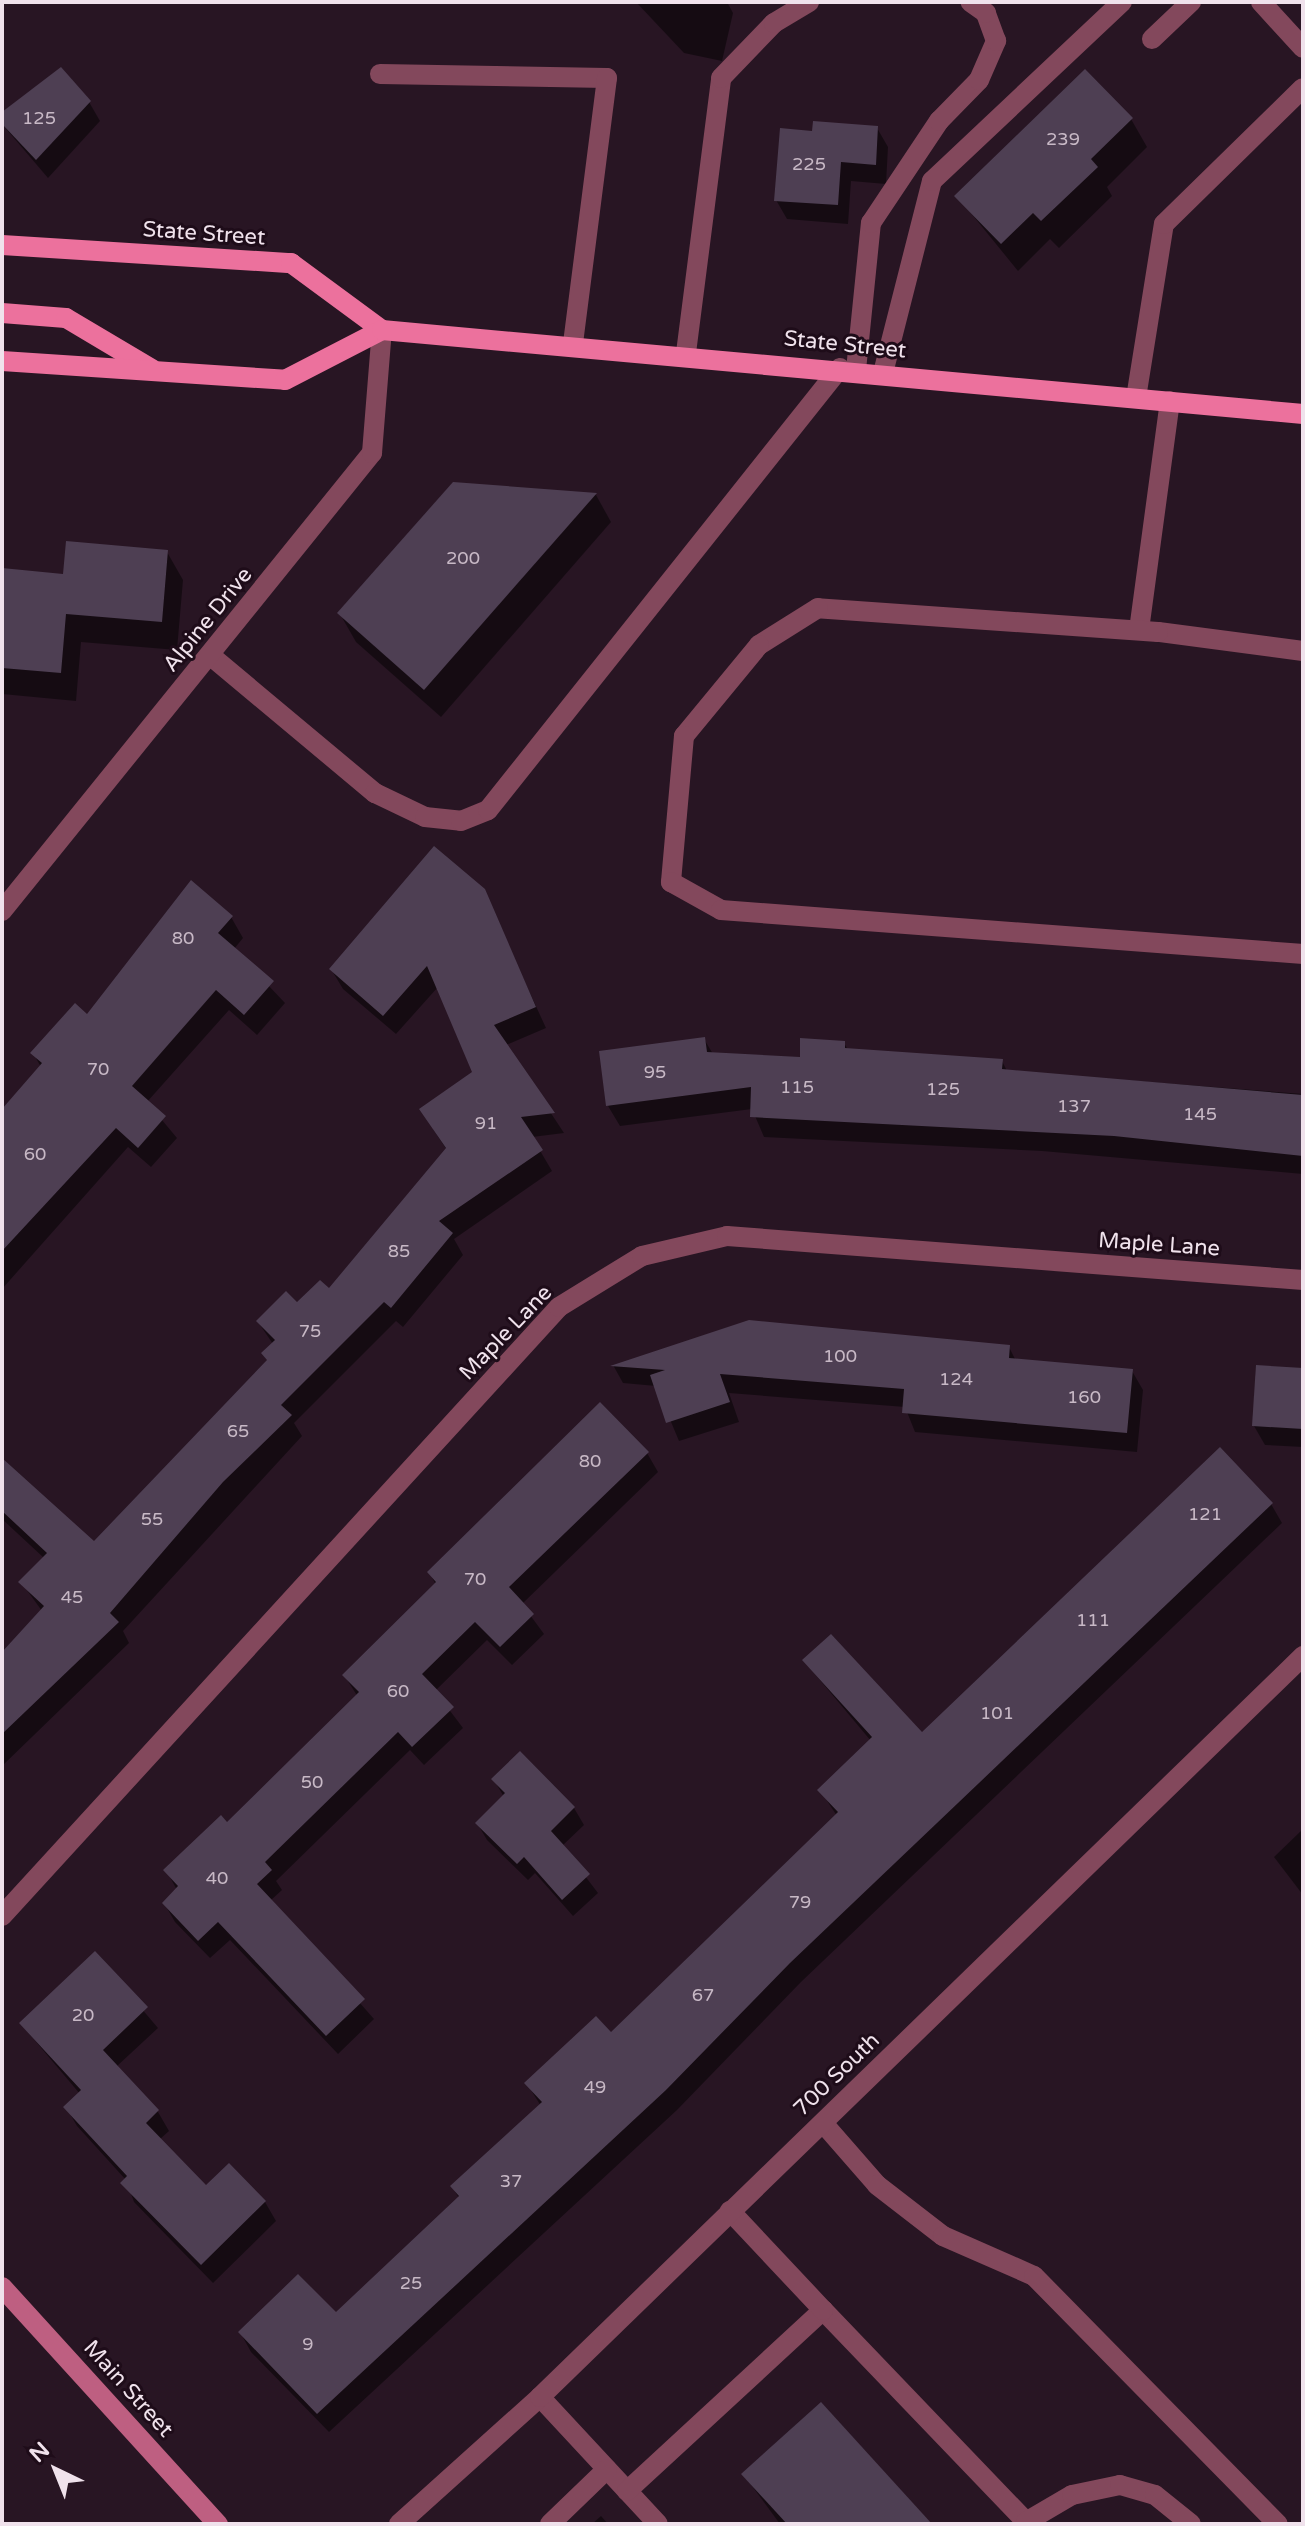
<!DOCTYPE html>
<style>
body{margin:0}
#map{position:relative;width:1305px;height:2526px;overflow:hidden;background:#281523;font-family:"Varela Round",sans-serif}
div>[style]{position:absolute}
[style*='--x']{left:calc(var(--x)*1px);top:calc(var(--y)*1px);width:calc(var(--w)*1px);rotate:calc(var(--a)*1deg)}
.shadow>*{inset:0;background:#0007}
.building>*{inset:0;background:#4e3f53}
.service>*{height:20px;margin:-10px;padding:0 10px;transform-origin:10px;border-radius:10px;background:#83485c}
.minor>*{height:20px;margin:-10px;padding:0 10px;transform-origin:10px;border-radius:10px;background:#83485c}
.tertiary>*{height:20px;margin:-10px;padding:0 10px;transform-origin:10px;border-radius:10px;background:#83485c}
.secondary>*{height:20px;margin:-10px;padding:0 10px;transform-origin:10px;border-radius:10px;background:#be5f81}
.primary>*{height:20px;margin:-10px;padding:0 10px;transform-origin:10px;border-radius:10px;background:#ec719d}
span{translate:-50% -50%;white-space:nowrap;text-align:center;line-height:1.15;-webkit-text-stroke:6px #1e0c19;paint-order:stroke}
.number-label{font-size:18px;color:#c8b9c6}
.number-label span{-webkit-text-stroke-width:0}
.street-label{font-size:22px;color:#f0e2ec}
.frame{position:absolute;inset:0;border:4px solid #f0e2ec;pointer-events:none}
.north{position:absolute;left:16px;top:2430px;width:80px;height:80px;-webkit-text-stroke:6px #1e0c19;paint-order:stroke;rotate:317deg;font-size:22px;font-weight:700;line-height:32px;text-align:center;color:#f0e2ec}
.north::after{content:'';display:block;margin:auto;width:28px;height:36px;background:#f0e2ec;clip-path:polygon(50% 0,100% 100%,50% 72%,0 100%)}
</style>
<div id="map">
<div class="shadow">
<div style="clip-path:polygon(636px 2px,727px 2px,733px 13px,722px 61px,684px 53px)"></div>
<div style="clip-path:polygon(89px 102px,100px 121px,48px 178px,2px 124px,2px 115px)"></div>
<div style="clip-path:polygon(1131px 119px,1147px 147px,1107px 187px,1112px 196px,1059px 248px,1050px 239px,1018px 271px,957px 196px)"></div>
<div style="clip-path:polygon(877px 128px,888px 147px,886px 184px,851px 181px,848px 224px,787px 219px,776px 200px,813px 133px)"></div>
<div style="clip-path:polygon(454px 484px,596px 495px,611px 522px,441px 717px,356px 642px,340px 614px)"></div>
<div style="clip-path:polygon(167px 552px,183px 580px,177px 650px,81px 642px,76px 701px,2px 694px,2px 570px,65px 576px)"></div>
<div style="clip-path:polygon(483px 891px,546px 1028px,506px 1045px,564px 1133px,532px 1137px,552px 1171px,454px 1239px,463px 1255px,403px 1327px,396px 1321px,294px 1423px,302px 1436px,123px 1631px,129px 1643px,2px 1766px,2px 1655px,42px 1611px,21px 1582px,44px 1558px,2px 1519px,2px 1471px,94px 1544px,268px 1362px,273px 1344px,258px 1322px,329px 1291px,447px 1150px,433px 1129px,475px 1073px,438px 987px,396px 1034px,343px 989px,331px 969px)"></div>
<div style="clip-path:polygon(231px 917px,243px 938px,234px 949px,285px 1003px,257px 1035px,229px 1010px,147px 1102px,177px 1138px,151px 1167px,128px 1147px,2px 1289px,2px 1112px,41px 1067px,33px 1053px)"></div>
<div style="clip-path:polygon(704px 1039px,713px 1054px,802px 1059px,844px 1043px,848px 1050px,1002px 1061px,1007px 1071px,1303px 1094px,1303px 1174px,1042px 1151px,764px 1137px,752px 1109px,620px 1126px,608px 1106px)"></div>
<div style="clip-path:polygon(1009px 1347px,1016px 1361px,1132px 1371px,1143px 1390px,1137px 1452px,915px 1432px,905px 1407px,729px 1393px,739px 1422px,679px 1441px,656px 1386px,623px 1383px,613px 1365px)"></div>
<div style="clip-path:polygon(1303px 1370px,1303px 1447px,1265px 1445px,1254px 1426px)"></div>
<div style="clip-path:polygon(647px 1453px,658px 1472px,522px 1604px,544px 1634px,512px 1665px,487px 1640px,435px 1691px,463px 1728px,424px 1765px,410px 1750px,276px 1881px,282px 1890px,270px 1901px,374px 2019px,338px 2054px,230px 1940px,210px 1958px,175px 1922px,164px 1903px,177px 1890px,166px 1870px,227px 1825px,358px 1697px,344px 1675px,436px 1585px,429px 1572px)"></div>
<div style="clip-path:polygon(1271px 1504px,1282px 1523px,801px 1982px,677px 2110px,329px 2432px,251px 2352px,240px 2332px,336px 2315px,459px 2198px,452px 2187px,541px 2106px,527px 2084px,611px 2035px,837px 1816px,820px 1790px,871px 1741px,804px 1661px,922px 1735px)"></div>
<div style="clip-path:polygon(494px 1780px,574px 1808px,584px 1825px,562px 1846px,598px 1893px,573px 1916px,535px 1873px,528px 1880px,487px 1840px,477px 1823px,504px 1797px)"></div>
<div style="clip-path:polygon(1303px 1829px,1303px 1895px,1274px 1857px)"></div>
<div style="clip-path:polygon(95px 1954px,158px 2028px,116px 2067px,158px 2112px,169px 2131px,159px 2140px,206px 2188px,265px 2202px,276px 2221px,213px 2283px,134px 2202px,126px 2180px,77px 2126px,66px 2107px,80px 2094px,21px 2024px)"></div>
<div style="clip-path:polygon(744px 2475px,930px 2524px,780px 2524px)"></div>
<div style="clip-path:polygon(601px 2516px,608px 2524px,592px 2524px)"></div>
</div>
<div class="building">
<div style="clip-path:polygon(61px 67px,91px 101px,36px 160px,2px 124px,2px 112px)"></div>
<div style="clip-path:polygon(1085px 69px,1133px 118px,1091px 159px,1098px 167px,1041px 221px,1033px 213px,1001px 244px,954px 196px)"></div>
<div style="clip-path:polygon(813px 121px,878px 126px,876px 165px,841px 162px,838px 205px,774px 201px,780px 128px,812px 131px)"></div>
<div style="clip-path:polygon(453px 482px,597px 493px,424px 690px,337px 613px)"></div>
<div style="clip-path:polygon(66px 541px,168px 550px,162px 622px,66px 614px,61px 673px,2px 668px,2px 568px,63px 574px)"></div>
<div style="clip-path:polygon(434px 846px,485px 889px,536px 1007px,494px 1025px,555px 1113px,521px 1117px,543px 1150px,439px 1221px,453px 1233px,391px 1308px,384px 1302px,281px 1405px,292px 1415px,223px 1482px,110px 1613px,119px 1622px,2px 1734px,2px 1652px,44px 1606px,18px 1582px,47px 1553px,2px 1511px,2px 1458px,94px 1541px,267px 1360px,261px 1353px,275px 1340px,256px 1321px,286px 1291px,297px 1302px,320px 1280px,329px 1288px,446px 1148px,419px 1109px,472px 1072px,427px 966px,383px 1016px,329px 969px)"></div>
<div style="clip-path:polygon(191px 880px,233px 916px,218px 933px,274px 981px,244px 1015px,216px 990px,132px 1086px,166px 1116px,138px 1148px,116px 1128px,2px 1251px,2px 1109px,42px 1063px,30px 1053px,75px 1003px,87px 1014px)"></div>
<div style="clip-path:polygon(705px 1037px,707px 1052px,800px 1057px,800px 1038px,845px 1041px,845px 1048px,1003px 1059px,1002px 1069px,1303px 1095px,1303px 1156px,1114px 1136px,750px 1117px,751px 1087px,606px 1106px,599px 1051px)"></div>
<div style="clip-path:polygon(749px 1320px,1010px 1345px,1009px 1358px,1133px 1369px,1127px 1433px,902px 1413px,904px 1389px,720px 1374px,730px 1402px,666px 1423px,650px 1375px,665px 1370px,610px 1366px)"></div>
<div style="clip-path:polygon(1256px 1365px,1303px 1368px,1303px 1429px,1252px 1426px)"></div>
<div style="clip-path:polygon(600px 1402px,649px 1452px,509px 1587px,534px 1614px,500px 1647px,475px 1622px,422px 1674px,454px 1707px,412px 1747px,398px 1732px,265px 1862px,272px 1870px,257px 1884px,365px 1999px,326px 2036px,218px 1922px,198px 1941px,162px 1903px,178px 1886px,163px 1870px,221px 1815px,227px 1822px,359px 1692px,342px 1675px,436px 1582px,427px 1572px)"></div>
<div style="clip-path:polygon(1220px 1447px,1273px 1503px,790px 1963px,666px 2090px,317px 2414px,238px 2332px,298px 2274px,336px 2312px,459px 2196px,450px 2186px,542px 2102px,524px 2083px,596px 2016px,611px 2032px,838px 1812px,817px 1790px,872px 1737px,802px 1660px,831px 1634px,922px 1732px)"></div>
<div style="clip-path:polygon(520px 1751px,575px 1807px,551px 1831px,590px 1874px,562px 1900px,524px 1857px,517px 1864px,475px 1823px,505px 1793px,491px 1779px)"></div>
<div style="clip-path:polygon(95px 1951px,148px 2007px,103px 2050px,159px 2110px,146px 2123px,206px 2185px,229px 2163px,266px 2201px,201px 2265px,120px 2183px,127px 2176px,63px 2107px,81px 2090px,19px 2023px)"></div>
<div style="clip-path:polygon(821px 2402px,932px 2524px,787px 2524px,741px 2474px)"></div>
</div>
<div class="service">
<div style="--x:1261;--y:2;--w:62;--a:47.6"></div>
<div style="--x:1152;--y:39;--w:54;--a:-43.5"></div>
<div style="--x:380;--y:74;--w:227;--a:1"></div>
<div style="--x:607;--y:78;--w:266;--a:97.3"></div>
<div style="--x:686;--y:353;--w:277;--a:-82.7"></div>
<div style="--x:721;--y:78;--w:76;--a:-46.1"></div>
<div style="--x:774;--y:23;--w:41;--a:-31"></div>
<div style="--x:856;--y:370;--w:148;--a:-84.2"></div>
<div style="--x:871;--y:223;--w:123;--a:-56.3"></div>
<div style="--x:939;--y:121;--w:57;--a:-45.7"></div>
<div style="--x:979;--y:80;--w:43;--a:-66.4"></div>
<div style="--x:996;--y:41;--w:30;--a:-110"></div>
<div style="--x:986;--y:13;--w:19;--a:-145"></div>
<div style="--x:883;--y:373;--w:198;--a:-75.7"></div>
<div style="--x:932;--y:181;--w:261;--a:-43.3"></div>
<div style="--x:1136;--y:398;--w:176;--a:-80.9"></div>
<div style="--x:1164;--y:224;--w:194;--a:-44.4"></div>
<div style="--x:1139;--y:630;--w:231;--a:-82.3"></div>
<div style="--x:1303;--y:651;--w:146;--a:-172.5"></div>
<div style="--x:1158;--y:632;--w:341;--a:-176"></div>
<div style="--x:818;--y:608;--w:70;--a:147.9"></div>
<div style="--x:759;--y:645;--w:118;--a:129.5"></div>
<div style="--x:684;--y:736;--w:147;--a:95.1"></div>
<div style="--x:671;--y:882;--w:57;--a:29.2"></div>
<div style="--x:721;--y:910;--w:584;--a:4.32"></div>
<div style="--x:211;--y:656;--w:214;--a:39.9"></div>
<div style="--x:375;--y:793;--w:55;--a:25.6"></div>
<div style="--x:425;--y:817;--w:36;--a:6"></div>
<div style="--x:461;--y:821;--w:29;--a:-22"></div>
<div style="--x:488;--y:810;--w:565;--a:-51.47"></div>
<div style="--x:823;--y:2123;--w:82;--a:48.9"></div>
<div style="--x:877;--y:2185;--w:83;--a:37.7"></div>
<div style="--x:943;--y:2236;--w:99;--a:23.7"></div>
<div style="--x:1034;--y:2276;--w:348;--a:45.5"></div>
<div style="--x:823;--y:2310;--w:294;--a:46.2"></div>
<div style="--x:1026;--y:2522;--w:53;--a:-30.4"></div>
<div style="--x:1072;--y:2495;--w:49;--a:-11.8"></div>
<div style="--x:1120;--y:2485;--w:36;--a:16"></div>
<div style="--x:1155;--y:2495;--w:46;--a:38.9"></div>
<div style="--x:540;--y:2397;--w:173;--a:47.1"></div>
<div style="--x:627;--y:2491;--w:267;--a:-42.7"></div>
<div style="--x:823;--y:2310;--w:136;--a:-133.2"></div>
<div style="--x:550;--y:2524;--w:79;--a:-44"></div>
</div>
<div class="minor">
<div style="--x:2;--y:911;--w:589;--a:-51.07"></div>
<div style="--x:372;--y:453;--w:123;--a:-85.4"></div>
<div style="--x:2;--y:1916;--w:825;--a:-47.55"></div>
<div style="--x:559;--y:1307;--w:97;--a:-31.6"></div>
<div style="--x:642;--y:1256;--w:87;--a:-13.2"></div>
<div style="--x:727;--y:1236;--w:578;--a:4.37"></div>
</div>
<div class="tertiary">
<div style="--x:399;--y:2524;--w:190;--a:-42"></div>
<div style="--x:540;--y:2397;--w:1064;--a:-44.16"></div>
</div>
<div class="secondary">
<div style="--x:2;--y:2287;--w:321;--a:47.7"></div>
</div>
<div class="primary">
<div style="--x:2;--y:245;--w:290;--a:3.6"></div>
<div style="--x:291;--y:263;--w:113;--a:36.4"></div>
<div style="--x:2;--y:313;--w:64;--a:4.5"></div>
<div style="--x:66;--y:318;--w:100;--a:30.7"></div>
<div style="--x:2;--y:361;--w:284;--a:3.8"></div>
<div style="--x:285;--y:380;--w:109;--a:-27.3"></div>
<div style="--x:382;--y:330;--w:925;--a:5.21"></div>
</div>
<div class="number-label">
<span style="left:39px;top:118px">125</span>
<span style="left:1063px;top:139px">239</span>
<span style="left:809px;top:164px">225</span>
<span style="left:463px;top:558px">200</span>
<span style="left:183px;top:938px">80</span>
<span style="left:98px;top:1069px">70</span>
<span style="left:655px;top:1072px">95</span>
<span style="left:797px;top:1087px">115</span>
<span style="left:943px;top:1089px">125</span>
<span style="left:1074px;top:1106px">137</span>
<span style="left:1200px;top:1114px">145</span>
<span style="left:486px;top:1123px">91</span>
<span style="left:35px;top:1154px">60</span>
<span style="left:399px;top:1251px">85</span>
<span style="left:310px;top:1331px">75</span>
<span style="left:840px;top:1356px">100</span>
<span style="left:956px;top:1379px">124</span>
<span style="left:1084px;top:1397px">160</span>
<span style="left:238px;top:1431px">65</span>
<span style="left:590px;top:1461px">80</span>
<span style="left:1205px;top:1514px">121</span>
<span style="left:152px;top:1519px">55</span>
<span style="left:475px;top:1579px">70</span>
<span style="left:72px;top:1597px">45</span>
<span style="left:1093px;top:1620px">111</span>
<span style="left:398px;top:1691px">60</span>
<span style="left:997px;top:1713px">101</span>
<span style="left:312px;top:1782px">50</span>
<span style="left:217px;top:1878px">40</span>
<span style="left:800px;top:1902px">79</span>
<span style="left:703px;top:1995px">67</span>
<span style="left:83px;top:2015px">20</span>
<span style="left:595px;top:2087px">49</span>
<span style="left:511px;top:2181px">37</span>
<span style="left:411px;top:2283px">25</span>
<span style="left:308px;top:2344px">9</span>
</div>
<div class="street-label">
<span style="left:204px;top:234px;rotate:4deg">State Street</span>
<span style="left:845px;top:345px;rotate:6deg">State Street</span>
<span style="left:208px;top:620px;rotate:-51deg">Alpine Drive</span>
<span style="left:1159px;top:1245px;rotate:4deg">Maple Lane</span>
<span style="left:506px;top:1333px;rotate:-46deg">Maple Lane</span>
<span style="left:837px;top:2075px;rotate:-44deg">700 South</span>
<span style="left:128px;top:2389px;rotate:48deg">Main Street</span>
</div>
<div class="frame"></div>
<div class="north">N</div>
</div>
